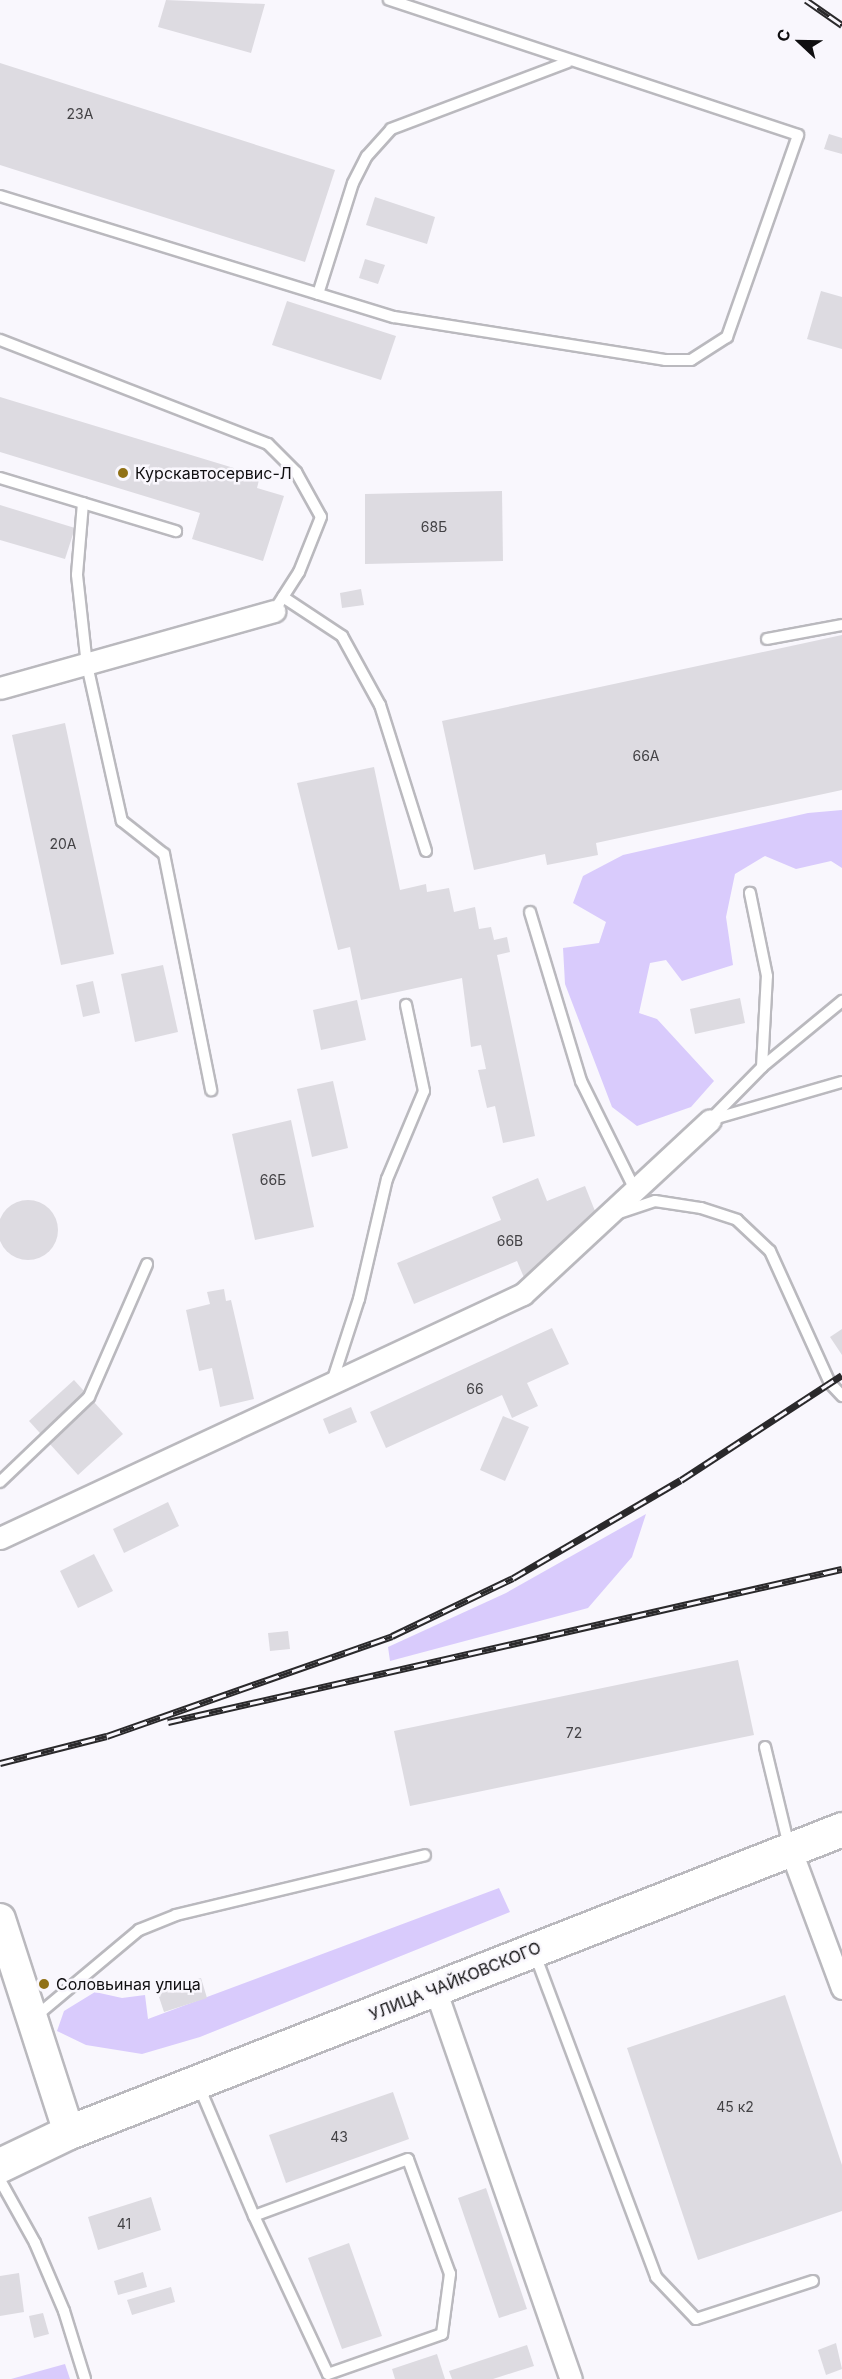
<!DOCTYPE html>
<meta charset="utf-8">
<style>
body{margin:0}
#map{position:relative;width:842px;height:2379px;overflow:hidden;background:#f9f7fd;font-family:Inter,sans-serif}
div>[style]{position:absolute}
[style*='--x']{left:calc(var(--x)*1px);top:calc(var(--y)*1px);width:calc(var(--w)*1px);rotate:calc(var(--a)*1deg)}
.green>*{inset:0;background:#d9cbfc}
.building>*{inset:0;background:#dddbe1}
.round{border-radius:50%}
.roads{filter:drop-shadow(2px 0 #bab9be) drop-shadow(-2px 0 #bab9be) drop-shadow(0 2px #bab9be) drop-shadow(0 -2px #bab9be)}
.service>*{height:10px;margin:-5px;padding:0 5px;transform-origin:5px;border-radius:5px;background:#fff}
.minor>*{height:21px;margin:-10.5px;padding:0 10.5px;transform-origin:10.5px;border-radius:10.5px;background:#fff}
.secondary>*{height:30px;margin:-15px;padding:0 15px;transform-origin:15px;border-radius:15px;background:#fff}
.primary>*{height:33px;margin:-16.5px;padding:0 16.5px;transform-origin:16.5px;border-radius:16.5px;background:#fff}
.rail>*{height:7px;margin-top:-3.5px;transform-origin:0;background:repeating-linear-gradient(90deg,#f9f7fd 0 14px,#2a292b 0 28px);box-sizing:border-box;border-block:2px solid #2a292b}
.dots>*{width:16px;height:16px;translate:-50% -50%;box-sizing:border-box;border:3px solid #f9f7fd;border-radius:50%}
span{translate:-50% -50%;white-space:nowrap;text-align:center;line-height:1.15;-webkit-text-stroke:5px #f9f7fd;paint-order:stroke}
.number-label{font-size:14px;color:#434245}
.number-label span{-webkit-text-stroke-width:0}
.poi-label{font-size:16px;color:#100f11}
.left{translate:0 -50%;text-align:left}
.street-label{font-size:16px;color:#100f11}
.north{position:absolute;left:770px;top:12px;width:60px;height:60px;-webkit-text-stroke:4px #f9f7fd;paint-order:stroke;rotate:292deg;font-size:16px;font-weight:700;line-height:24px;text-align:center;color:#100f11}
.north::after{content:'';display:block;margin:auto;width:21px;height:27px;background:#100f11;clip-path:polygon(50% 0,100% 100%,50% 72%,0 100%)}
</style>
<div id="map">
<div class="green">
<div style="clip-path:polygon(842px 810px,842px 868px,831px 861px,796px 869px,765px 856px,735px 874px,726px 917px,733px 965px,682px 981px,666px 960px,650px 963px,639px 1013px,657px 1019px,714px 1081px,691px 1107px,637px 1126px,612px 1107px,565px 984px,563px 948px,599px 943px,606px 922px,573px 903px,583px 876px,623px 855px,808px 813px)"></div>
<div style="clip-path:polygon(646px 1514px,632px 1557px,588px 1608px,390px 1661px,388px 1647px,506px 1593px)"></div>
<div style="clip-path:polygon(499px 1888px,510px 1912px,200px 2037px,142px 2054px,86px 2045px,57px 2031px,64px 2011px,95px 1992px,122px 1998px,145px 1995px,148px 2019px)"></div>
<div style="clip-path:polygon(65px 2364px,70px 2379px,11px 2379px)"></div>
</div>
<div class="building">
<div style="clip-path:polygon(166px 0,265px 4px,251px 53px,158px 27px)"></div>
<div style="clip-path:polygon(0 63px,335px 170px,305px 262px,0 165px)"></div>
<div style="clip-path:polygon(829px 134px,842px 138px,842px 154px,824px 149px)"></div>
<div style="clip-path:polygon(375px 197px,435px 217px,427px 244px,366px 225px)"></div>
<div style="clip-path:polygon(365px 259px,385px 265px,378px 284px,359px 278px)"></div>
<div style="clip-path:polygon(821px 291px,842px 297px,842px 349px,807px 339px)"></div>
<div style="clip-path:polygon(287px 301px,396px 336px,381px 380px,272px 345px)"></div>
<div style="clip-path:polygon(0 397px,260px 476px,257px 488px,284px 496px,263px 561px,192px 539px,200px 513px,0 452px)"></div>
<div style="clip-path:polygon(502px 491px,503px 561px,365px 564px,365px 494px)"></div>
<div style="clip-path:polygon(0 505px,75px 528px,65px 559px,0 540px)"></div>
<div style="clip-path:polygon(361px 589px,364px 605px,342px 608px,340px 593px)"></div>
<div style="clip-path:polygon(842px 635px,842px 790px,596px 843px,598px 855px,547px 865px,545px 854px,474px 870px,442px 721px)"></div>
<div style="clip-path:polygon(65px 723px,114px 954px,61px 965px,12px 735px)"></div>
<div style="clip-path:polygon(374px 767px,400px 890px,426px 884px,427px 892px,449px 888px,454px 912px,475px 907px,479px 929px,491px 927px,494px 940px,507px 937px,510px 952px,497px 955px,535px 1136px,503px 1143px,495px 1106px,487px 1108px,478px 1070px,486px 1069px,481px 1045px,471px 1047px,462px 978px,361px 1000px,350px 947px,338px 950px,297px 783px)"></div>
<div style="clip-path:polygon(163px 965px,178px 1032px,135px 1042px,121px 974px)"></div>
<div style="clip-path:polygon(93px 981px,100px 1013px,83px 1017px,76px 985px)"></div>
<div style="clip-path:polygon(740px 998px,745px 1023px,695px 1034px,690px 1009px)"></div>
<div style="clip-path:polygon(357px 1000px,366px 1040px,321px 1050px,313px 1010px)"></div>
<div style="clip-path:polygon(333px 1081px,348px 1148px,312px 1157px,297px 1089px)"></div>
<div style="clip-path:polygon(291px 1120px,314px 1227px,255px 1240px,232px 1134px)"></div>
<div style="clip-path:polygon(538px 1178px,547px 1201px,585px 1186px,597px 1216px,525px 1280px,517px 1261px,414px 1304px,397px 1263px,501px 1220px,492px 1197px)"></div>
<div class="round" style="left:-2px;top:1200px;width:60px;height:60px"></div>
<div style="clip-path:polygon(224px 1289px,226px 1301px,231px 1300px,254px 1399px,220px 1407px,212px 1368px,199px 1371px,186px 1310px,210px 1304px,207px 1292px)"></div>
<div style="clip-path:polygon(552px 1328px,569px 1364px,527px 1383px,538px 1406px,512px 1418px,502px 1395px,386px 1448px,370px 1412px)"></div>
<div style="clip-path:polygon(842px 1329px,842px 1355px,830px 1337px)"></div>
<div style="clip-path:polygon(74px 1380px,123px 1434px,78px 1475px,29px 1421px)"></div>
<div style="clip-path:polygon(351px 1407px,357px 1422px,329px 1434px,323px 1419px)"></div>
<div style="clip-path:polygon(503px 1416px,529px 1427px,505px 1481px,480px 1470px)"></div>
<div style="clip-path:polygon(168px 1502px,179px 1526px,124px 1553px,113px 1529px)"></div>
<div style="clip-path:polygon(94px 1554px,113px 1591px,78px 1608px,60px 1571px)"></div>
<div style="clip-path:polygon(288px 1631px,290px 1649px,270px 1651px,268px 1633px)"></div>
<div style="clip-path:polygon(738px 1660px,754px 1735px,410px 1806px,394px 1731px)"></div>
<div style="clip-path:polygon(201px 1978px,207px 1998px,164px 2012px,157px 1991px)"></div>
<div style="clip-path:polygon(785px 1995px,842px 2165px,842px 2211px,698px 2260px,627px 2048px)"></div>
<div style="clip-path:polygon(393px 2092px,409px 2139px,286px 2183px,269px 2135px)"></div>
<div style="clip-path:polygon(486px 2188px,527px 2309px,499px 2318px,458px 2198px)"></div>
<div style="clip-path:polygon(151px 2197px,161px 2230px,98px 2250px,88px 2217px)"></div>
<div style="clip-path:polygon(349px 2243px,382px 2336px,342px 2349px,308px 2258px)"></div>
<div style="clip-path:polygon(143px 2272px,147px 2287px,118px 2295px,114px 2281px)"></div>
<div style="clip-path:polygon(19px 2273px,24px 2312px,0 2316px,0 2276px)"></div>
<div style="clip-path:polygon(171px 2287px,175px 2302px,132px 2315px,127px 2300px)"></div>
<div style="clip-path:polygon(43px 2313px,49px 2334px,34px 2338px,29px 2316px)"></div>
<div style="clip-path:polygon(836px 2343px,842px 2369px,826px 2375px,818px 2350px)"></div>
<div style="clip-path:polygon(527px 2345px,534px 2366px,493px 2379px,452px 2379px,449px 2371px)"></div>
<div style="clip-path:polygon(437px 2354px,445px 2379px,395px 2379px,392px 2369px)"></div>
</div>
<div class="roads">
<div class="service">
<div style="--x:0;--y:196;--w:412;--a:17.1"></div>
<div style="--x:394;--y:317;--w:274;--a:9"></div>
<div style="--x:665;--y:360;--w:26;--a:0"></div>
<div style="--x:691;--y:360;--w:43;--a:-32.6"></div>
<div style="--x:727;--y:337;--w:214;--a:-70.6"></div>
<div style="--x:798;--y:135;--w:431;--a:-161.7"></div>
<div style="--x:318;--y:294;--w:116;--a:-72.5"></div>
<div style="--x:353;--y:183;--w:30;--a:-63"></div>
<div style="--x:367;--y:156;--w:36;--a:-48"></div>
<div style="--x:391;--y:129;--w:189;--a:-20.7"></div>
<div style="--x:0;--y:340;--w:287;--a:21.2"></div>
<div style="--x:268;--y:444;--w:40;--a:45"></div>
<div style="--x:296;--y:472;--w:51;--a:60.9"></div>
<div style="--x:321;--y:517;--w:59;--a:111.8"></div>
<div style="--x:299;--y:572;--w:46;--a:122.7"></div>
<div style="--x:0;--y:478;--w:184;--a:16.8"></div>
<div style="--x:83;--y:503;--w:72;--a:94.8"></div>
<div style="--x:77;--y:575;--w:91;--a:83.7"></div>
<div style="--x:87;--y:665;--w:160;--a:77.4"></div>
<div style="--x:122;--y:821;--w:53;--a:38.2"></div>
<div style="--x:164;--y:854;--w:241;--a:78.7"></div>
<div style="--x:283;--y:597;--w:71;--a:33.5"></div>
<div style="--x:342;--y:636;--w:79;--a:61.2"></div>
<div style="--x:380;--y:705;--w:153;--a:72.5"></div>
<div style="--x:767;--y:639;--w:76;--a:-10.6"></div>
<div style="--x:530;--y:912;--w:177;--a:73.2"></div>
<div style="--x:581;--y:1081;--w:122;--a:63.6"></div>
<div style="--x:762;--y:1067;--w:104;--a:-39.5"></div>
<div style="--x:710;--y:1120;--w:74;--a:-45.5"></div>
<div style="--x:762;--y:1067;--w:91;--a:-86.9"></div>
<div style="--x:767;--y:976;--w:85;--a:-101.6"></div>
<div style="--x:710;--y:1120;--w:137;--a:-16.1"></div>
<div style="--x:616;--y:1214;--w:41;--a:-18.4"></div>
<div style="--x:655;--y:1201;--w:47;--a:8.7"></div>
<div style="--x:701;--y:1208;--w:38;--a:18"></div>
<div style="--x:737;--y:1220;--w:45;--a:43.2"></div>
<div style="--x:770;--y:1251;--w:145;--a:65.6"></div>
<div style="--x:830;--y:1383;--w:18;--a:47"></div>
<div style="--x:332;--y:1382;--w:87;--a:-72"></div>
<div style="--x:359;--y:1299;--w:123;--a:-76.9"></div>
<div style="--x:387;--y:1179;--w:95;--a:-67.2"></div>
<div style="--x:424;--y:1091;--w:88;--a:-101.8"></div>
<div style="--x:0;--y:1482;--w:123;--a:-43.7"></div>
<div style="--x:89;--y:1397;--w:145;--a:-66.4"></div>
<div style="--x:765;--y:1747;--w:102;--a:76.4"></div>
<div style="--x:534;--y:1952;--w:347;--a:69.4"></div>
<div style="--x:656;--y:2277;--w:58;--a:46.4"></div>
<div style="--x:696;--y:2319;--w:123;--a:-18"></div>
<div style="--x:35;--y:2017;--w:136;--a:-39.9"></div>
<div style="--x:139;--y:1930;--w:40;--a:-22"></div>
<div style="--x:176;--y:1915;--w:256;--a:-13.5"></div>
<div style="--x:198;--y:2084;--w:143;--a:67"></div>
<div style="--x:254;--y:2216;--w:174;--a:64.9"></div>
<div style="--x:328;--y:2374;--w:121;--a:-19.3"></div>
<div style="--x:442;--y:2334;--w:61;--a:-82.4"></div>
<div style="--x:450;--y:2274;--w:122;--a:-110.1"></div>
<div style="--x:408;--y:2159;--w:164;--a:159.7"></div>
<div style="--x:0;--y:2180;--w:72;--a:60.9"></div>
<div style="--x:35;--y:2243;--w:74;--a:66.9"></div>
<div style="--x:64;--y:2311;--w:71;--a:72.8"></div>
</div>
<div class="minor">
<div style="--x:0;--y:688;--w:285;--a:-15.7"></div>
<div style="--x:0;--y:1538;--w:577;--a:-25.01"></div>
<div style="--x:523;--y:1294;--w:255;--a:-42.9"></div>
<div style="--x:791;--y:1851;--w:146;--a:69.6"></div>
<div style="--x:435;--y:1989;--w:413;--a:70.8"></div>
</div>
<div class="secondary">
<div style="--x:0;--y:1919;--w:224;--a:72.1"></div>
</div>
<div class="primary">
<div style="--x:0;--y:2165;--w:76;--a:-25.6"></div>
<div style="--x:69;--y:2132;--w:830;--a:-21.4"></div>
</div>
</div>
<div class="rail">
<div style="--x:806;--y:0;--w:44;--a:34.8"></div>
<div style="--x:168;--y:1722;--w:691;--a:-12.79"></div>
<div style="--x:0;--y:1763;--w:110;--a:-14.2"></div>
<div style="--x:107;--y:1736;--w:302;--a:-19.3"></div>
<div style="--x:392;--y:1636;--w:134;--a:-25.6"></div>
<div style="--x:513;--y:1578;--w:194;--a:-30.3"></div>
<div style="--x:681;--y:1480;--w:192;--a:-33.1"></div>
</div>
<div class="dots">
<div style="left:123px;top:473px;background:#907116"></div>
<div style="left:44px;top:1984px;background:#907116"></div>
</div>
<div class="number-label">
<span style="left:80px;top:114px">23А</span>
<span style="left:434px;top:527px">68Б</span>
<span style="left:646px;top:756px">66А</span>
<span style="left:63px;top:844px">20А</span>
<span style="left:273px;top:1180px">66Б</span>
<span style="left:510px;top:1241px">66В</span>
<span style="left:475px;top:1389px">66</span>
<span style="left:574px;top:1733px">72</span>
<span style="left:735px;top:2107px">45 к2</span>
<span style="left:339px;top:2137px">43</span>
<span style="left:124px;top:2224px">41</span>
</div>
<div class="poi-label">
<span class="left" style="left:135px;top:473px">Курскавтосервис-Л</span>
<span class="left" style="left:56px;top:1984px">Соловьиная улица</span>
</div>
<div class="street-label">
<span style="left:455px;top:1981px;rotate:-22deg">УЛИЦА ЧАЙКОВСКОГО</span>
</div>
<div class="north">С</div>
</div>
